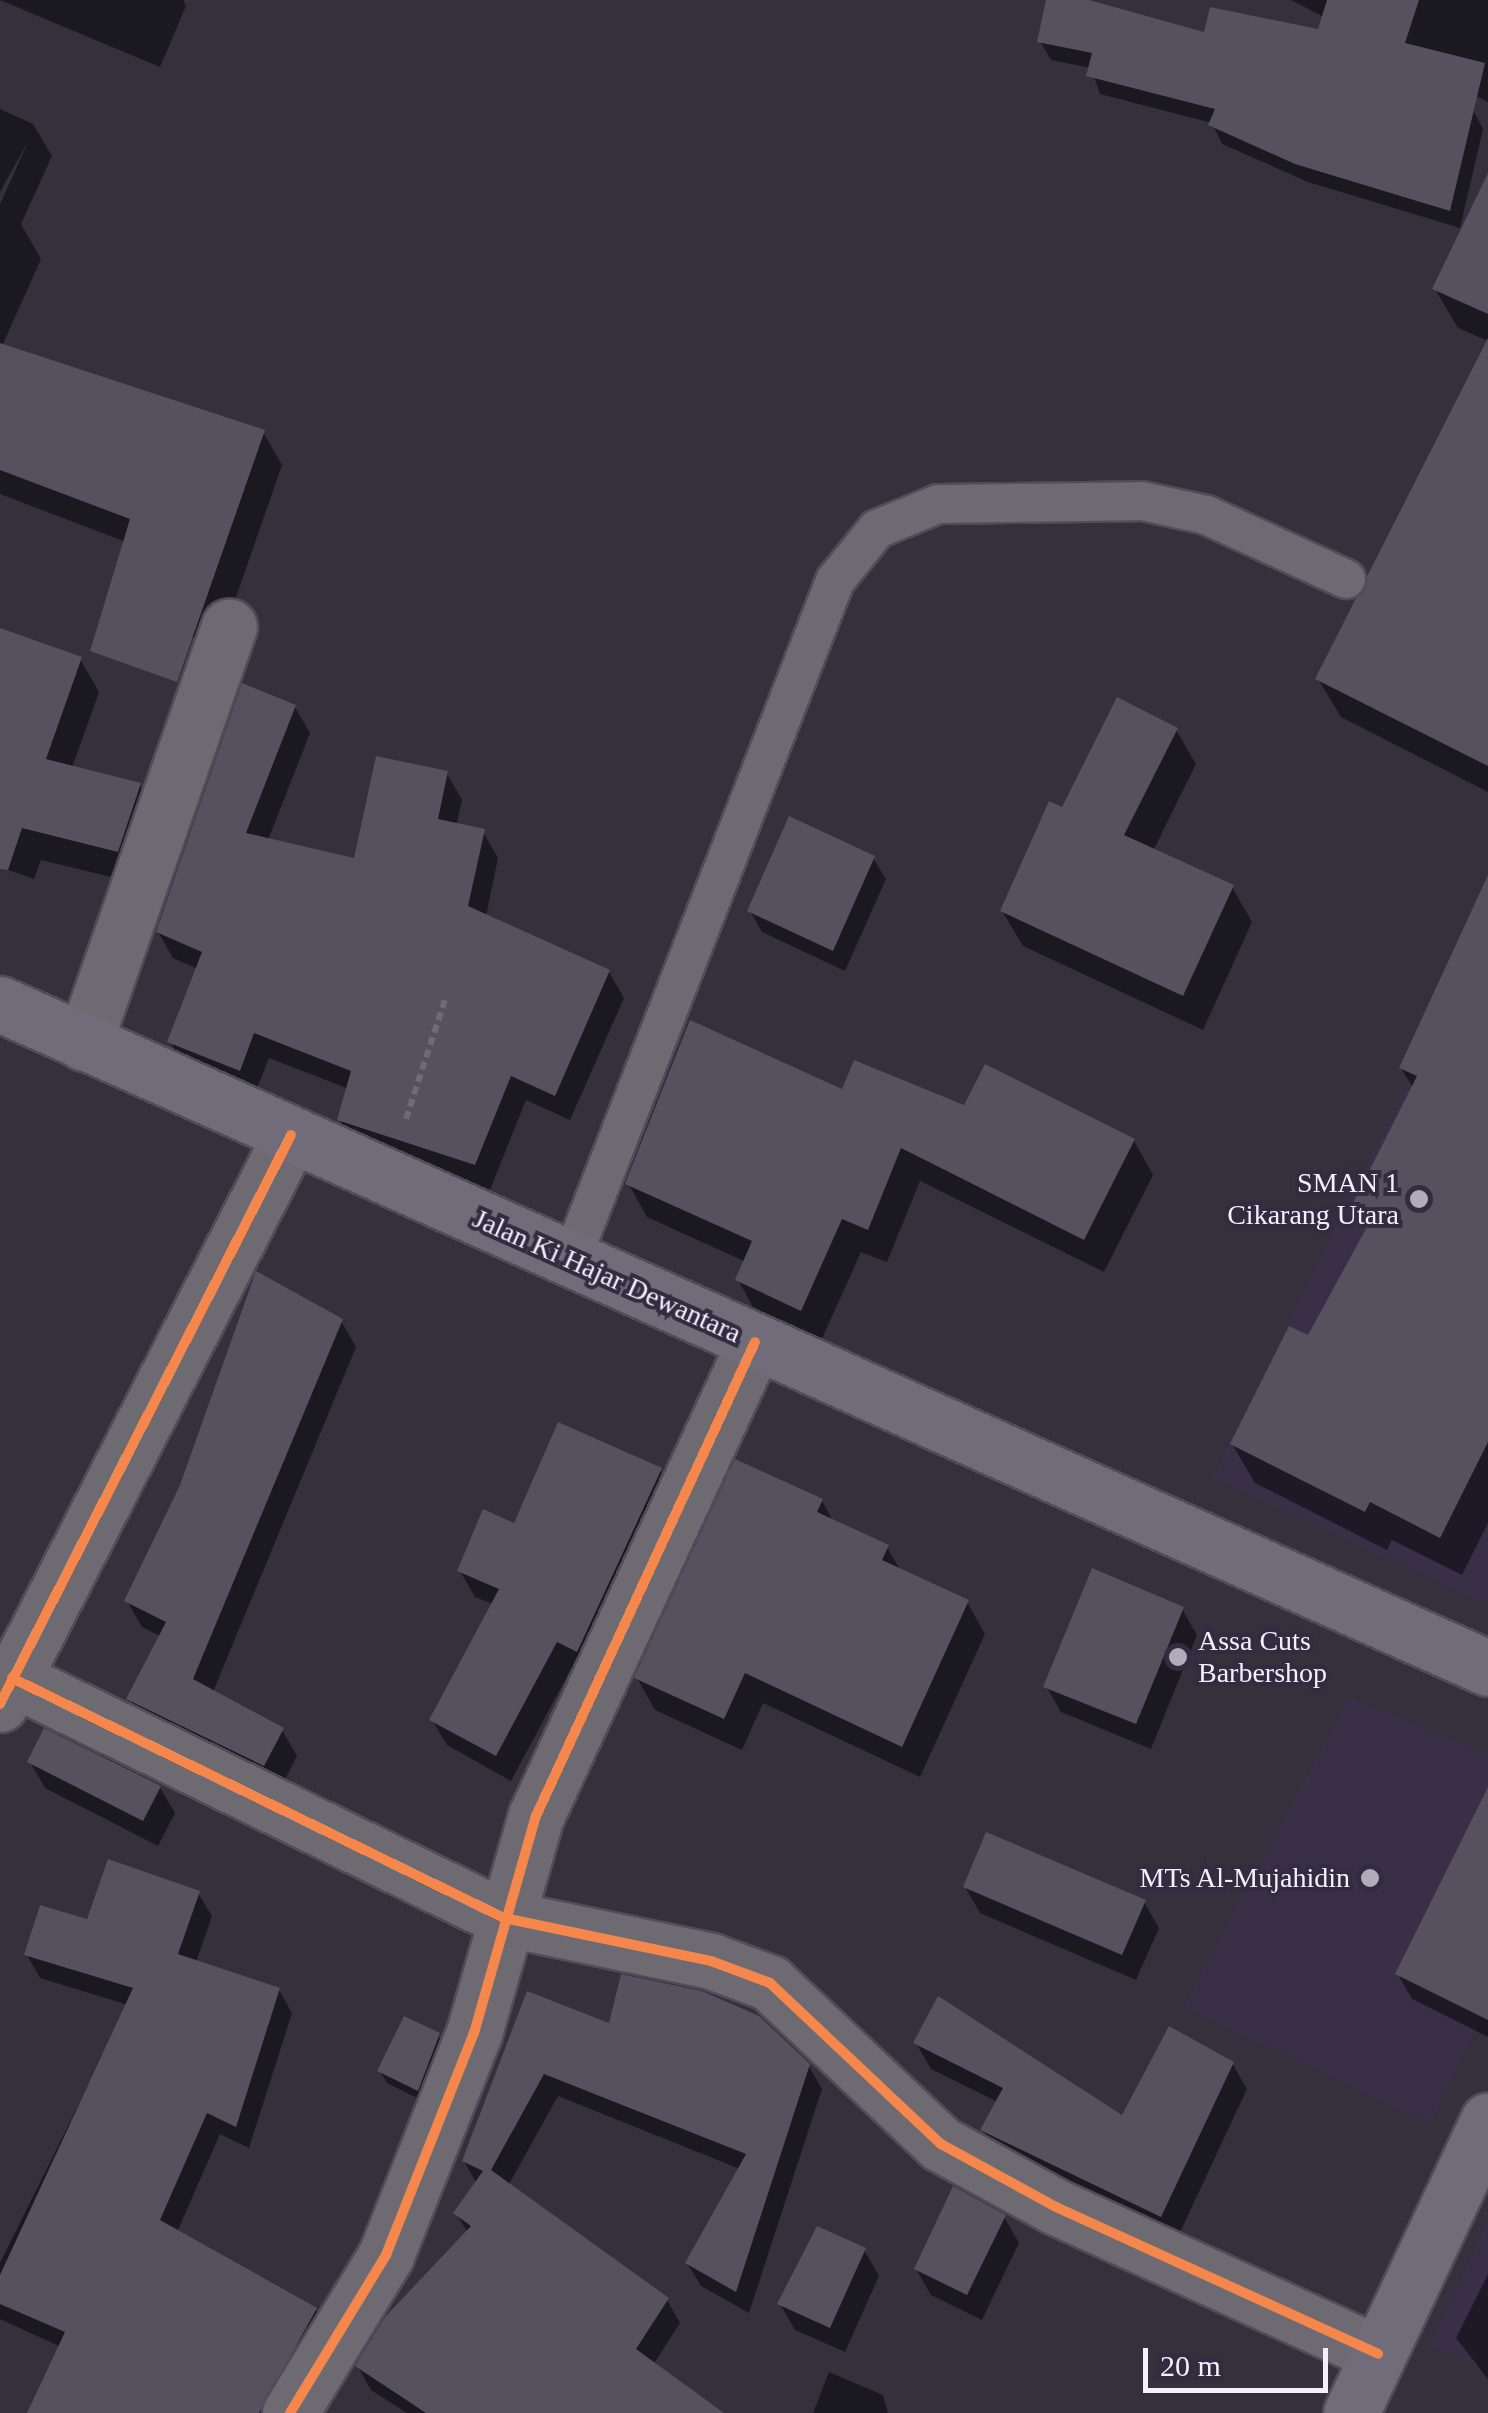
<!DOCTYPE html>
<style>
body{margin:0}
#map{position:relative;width:1488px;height:2413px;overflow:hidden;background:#34303c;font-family:"Times New Roman",serif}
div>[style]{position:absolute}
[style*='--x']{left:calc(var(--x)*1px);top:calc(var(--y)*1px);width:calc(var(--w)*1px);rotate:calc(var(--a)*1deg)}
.built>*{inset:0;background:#393048}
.shadow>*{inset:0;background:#0007}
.building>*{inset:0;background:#56505f}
.path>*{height:6px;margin-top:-3px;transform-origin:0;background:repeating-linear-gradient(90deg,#6e6c73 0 8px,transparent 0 13px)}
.roads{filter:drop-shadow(2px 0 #504d57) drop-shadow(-2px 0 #504d57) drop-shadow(0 2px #504d57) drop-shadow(0 -2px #504d57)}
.lane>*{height:38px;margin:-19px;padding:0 19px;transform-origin:19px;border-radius:19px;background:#6d6a72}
.street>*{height:55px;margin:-27.5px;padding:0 27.5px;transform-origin:27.5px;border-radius:27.5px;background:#6d6a72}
.secondary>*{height:55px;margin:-27.5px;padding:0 27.5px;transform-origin:27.5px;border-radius:27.5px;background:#716c79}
.cycleway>*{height:10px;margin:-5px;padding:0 5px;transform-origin:5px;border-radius:5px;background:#f5874c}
.dots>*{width:28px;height:28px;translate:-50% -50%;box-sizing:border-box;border:5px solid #332c40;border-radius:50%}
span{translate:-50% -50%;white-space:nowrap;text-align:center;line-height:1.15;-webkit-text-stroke:8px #332c40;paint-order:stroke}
.poi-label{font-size:28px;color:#f3effd}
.right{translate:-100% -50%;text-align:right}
.left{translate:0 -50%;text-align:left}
.street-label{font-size:28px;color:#f3effd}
.scale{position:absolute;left:1143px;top:2348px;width:185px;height:45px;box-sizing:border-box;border:5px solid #f3effd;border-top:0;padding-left:12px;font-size:30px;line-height:35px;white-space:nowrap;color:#f3effd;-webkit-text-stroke:8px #332c40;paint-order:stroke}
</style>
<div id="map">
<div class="built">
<div style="clip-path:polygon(1488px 919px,1488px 1605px,1212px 1478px)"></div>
<div style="clip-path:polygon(1349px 1697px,1488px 1754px,1488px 2001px,1431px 2124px,1183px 2007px)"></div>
<div style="clip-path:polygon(1488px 2220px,1488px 2371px,1429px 2345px)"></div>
</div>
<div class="shadow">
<div style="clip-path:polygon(0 0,183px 0,186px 6px,160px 67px)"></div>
<div style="clip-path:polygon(1048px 0,1079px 0,1473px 110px,1483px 129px,1460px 228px,1308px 182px,1222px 144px,1212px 123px,1100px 94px,1091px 68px,1051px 60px,1040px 41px)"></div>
<div style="clip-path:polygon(1291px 0,1488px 0,1488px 102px)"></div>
<div style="clip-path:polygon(0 109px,33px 124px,52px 156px,21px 224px,41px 259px,2px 346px,263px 432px,282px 465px,218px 649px,134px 610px,126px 542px,0 494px,0 204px,29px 140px,0 192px)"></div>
<div style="clip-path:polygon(1488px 193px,1488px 341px,1458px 328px,1435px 289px)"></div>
<div style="clip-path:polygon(1488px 343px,1488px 792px,1341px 717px,1318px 679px)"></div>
<div style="clip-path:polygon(0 631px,80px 659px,99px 692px,72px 768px,140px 785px,159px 818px,136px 883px,41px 860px,34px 879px,0 867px)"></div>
<div style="clip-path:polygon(295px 707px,310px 733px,268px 840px,355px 861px,447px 774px,462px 800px,456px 826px,483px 832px,498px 858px,486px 916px,609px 972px,624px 998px,570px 1120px,526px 1100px,490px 1190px,355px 1146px,340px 1120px,349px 1089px,269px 1058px,254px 1096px,185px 1067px,170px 1041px,198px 969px,173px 958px,158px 932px)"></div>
<div style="clip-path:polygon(1176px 730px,1196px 764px,1153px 851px,1232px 887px,1252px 922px,1203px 1030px,1023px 946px,1002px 911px,1063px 810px)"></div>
<div style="clip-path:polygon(873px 858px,886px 879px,845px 971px,762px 932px,750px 911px)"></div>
<div style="clip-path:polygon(1488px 888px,1488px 1523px,1462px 1575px,1392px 1540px,1387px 1550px,1255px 1483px,1232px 1444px,1309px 1338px,1368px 1229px,1355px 1205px,1413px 1088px,1401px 1068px)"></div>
<div style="clip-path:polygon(844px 1093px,1134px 1141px,1153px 1175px,1104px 1272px,920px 1181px,887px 1262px,861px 1252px,820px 1343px,757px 1314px,738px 1280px,746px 1262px,647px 1217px,628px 1183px)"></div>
<div style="clip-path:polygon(341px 1321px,356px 1347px,213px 1692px,282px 1730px,297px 1756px,279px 1791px,144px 1725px,129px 1699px,162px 1637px,142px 1627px,127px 1601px)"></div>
<div style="clip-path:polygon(660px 1470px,675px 1496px,592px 1676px,572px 1667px,511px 1781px,447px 1745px,432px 1720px,493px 1604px,475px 1597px,460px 1571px,515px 1526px)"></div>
<div style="clip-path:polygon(822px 1501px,834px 1523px,887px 1547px,901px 1571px,967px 1602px,985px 1634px,920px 1777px,763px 1703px,742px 1750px,655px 1710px,637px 1678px)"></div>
<div style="clip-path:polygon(1182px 1609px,1197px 1635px,1151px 1749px,1061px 1712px,1046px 1686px)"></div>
<div style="clip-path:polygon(30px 1762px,160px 1788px,175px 1813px,158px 1846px,45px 1788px)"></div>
<div style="clip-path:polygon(1488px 1871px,1488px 2037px,1412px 1999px,1397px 1973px)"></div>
<div style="clip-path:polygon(965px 1887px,1144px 1902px,1159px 1928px,1136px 1980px,980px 1913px)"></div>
<div style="clip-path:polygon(198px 1893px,212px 1916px,196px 1962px,279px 1990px,292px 2013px,249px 2148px,220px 2134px,177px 2232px,316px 2310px,329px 2333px,285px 2413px,30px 2413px,61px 2347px,0 2319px,0 2263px,128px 2005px,40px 1978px,27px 1955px,89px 1922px)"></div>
<div style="clip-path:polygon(528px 1994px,611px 2026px,808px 2065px,822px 2089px,749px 2313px,701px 2286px,687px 2263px,740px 2169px,558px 2096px,508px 2186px,667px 2300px,680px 2323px,653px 2365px,719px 2413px,407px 2413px,371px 2390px,358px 2367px,468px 2233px,456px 2213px,477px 2184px,464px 2161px)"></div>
<div style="clip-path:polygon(438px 2035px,446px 2048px,425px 2102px,387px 2083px,380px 2071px)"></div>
<div style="clip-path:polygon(916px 2043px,1123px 2119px,1232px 2063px,1247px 2089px,1176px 2241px,998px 2156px,983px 2130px,998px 2102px,931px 2069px)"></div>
<div style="clip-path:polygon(1004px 2217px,1019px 2243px,982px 2320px,931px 2295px,916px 2269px)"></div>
<div style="clip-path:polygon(864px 2250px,879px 2276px,845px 2352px,795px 2330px,780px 2304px)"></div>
<div style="clip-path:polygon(1488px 2274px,1488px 2379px,1456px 2338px)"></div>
<div style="clip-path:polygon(829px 2372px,883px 2395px,888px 2413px,813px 2413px)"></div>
</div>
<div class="building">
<div style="clip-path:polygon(1046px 0,1089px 0,1204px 32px,1210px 7px,1318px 29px,1327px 0,1419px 0,1405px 43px,1485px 63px,1450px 211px,1295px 164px,1208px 125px,1215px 109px,1086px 76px,1092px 53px,1037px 42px)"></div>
<div style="clip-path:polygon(1488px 173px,1488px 314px,1432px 289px)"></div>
<div style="clip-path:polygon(1488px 338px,1488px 766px,1315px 679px)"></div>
<div style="clip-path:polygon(0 343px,265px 430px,177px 682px,90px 651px,130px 519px,0 470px)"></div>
<div style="clip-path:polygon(0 628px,82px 657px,46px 759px,141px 783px,118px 852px,22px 828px,8px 870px,0 869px)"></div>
<div style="clip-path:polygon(242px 683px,296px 705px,246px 833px,354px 858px,376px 756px,448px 771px,438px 819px,485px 829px,468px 906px,610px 970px,555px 1096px,511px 1076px,475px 1165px,337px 1120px,351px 1071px,254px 1033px,240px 1071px,167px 1042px,202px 952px,156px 932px)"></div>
<div style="clip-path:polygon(1117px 697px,1178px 728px,1124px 835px,1234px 885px,1183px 996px,1000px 911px,1049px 801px,1062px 807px)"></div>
<div style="clip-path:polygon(789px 816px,875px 856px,833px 951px,747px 911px)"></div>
<div style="clip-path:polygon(1488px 875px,1488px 1442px,1440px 1538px,1370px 1502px,1365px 1512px,1230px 1444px,1289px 1326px,1308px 1335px,1373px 1216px,1352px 1205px,1417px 1076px,1399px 1068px)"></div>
<div style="clip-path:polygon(690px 1020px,842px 1089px,854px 1060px,964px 1105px,985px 1064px,1135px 1139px,1084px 1240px,901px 1148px,868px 1230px,842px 1219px,801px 1311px,735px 1280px,752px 1241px,625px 1184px)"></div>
<div style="clip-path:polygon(256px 1271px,343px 1319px,193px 1679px,284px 1728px,264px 1766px,126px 1699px,166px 1622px,124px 1601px,180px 1485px)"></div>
<div style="clip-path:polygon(558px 1422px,662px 1468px,577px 1652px,557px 1642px,496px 1756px,429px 1720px,499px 1589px,457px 1571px,483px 1509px,514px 1523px)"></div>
<div style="clip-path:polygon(735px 1459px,823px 1499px,817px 1512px,889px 1545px,882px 1560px,969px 1600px,902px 1747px,745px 1673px,724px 1719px,634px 1678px)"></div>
<div style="clip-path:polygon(1092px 1568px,1184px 1607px,1136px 1724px,1043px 1687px)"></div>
<div style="clip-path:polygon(44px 1728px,161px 1786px,143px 1821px,27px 1762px)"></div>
<div style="clip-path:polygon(1488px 1787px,1488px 2020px,1395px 1974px)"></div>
<div style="clip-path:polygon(986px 1832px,1146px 1900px,1122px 1955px,963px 1887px)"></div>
<div style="clip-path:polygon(108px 1859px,200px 1891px,178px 1954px,280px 1988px,236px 2127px,207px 2113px,160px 2220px,317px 2308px,259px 2413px,27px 2413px,65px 2332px,0 2304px,0 2275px,133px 1988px,24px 1955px,40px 1905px,87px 1919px)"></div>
<div style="clip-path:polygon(621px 1974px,702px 1991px,759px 2016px,810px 2064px,736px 2292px,685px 2263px,746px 2154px,544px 2074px,491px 2170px,669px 2298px,636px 2349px,724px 2413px,426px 2413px,355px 2366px,385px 2317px,471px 2226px,453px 2213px,483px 2171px,462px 2161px,527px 1991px,609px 2023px)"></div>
<div style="clip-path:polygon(938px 1996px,1122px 2115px,1169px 2026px,1234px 2062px,1161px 2217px,980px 2130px,1003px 2088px,913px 2043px)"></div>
<div style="clip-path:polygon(404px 2016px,440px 2033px,418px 2091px,377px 2071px)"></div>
<div style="clip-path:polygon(953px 2186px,1006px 2215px,967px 2295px,914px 2269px)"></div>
<div style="clip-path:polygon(817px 2226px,866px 2248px,830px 2328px,777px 2304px)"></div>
</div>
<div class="path">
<div style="--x:406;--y:1119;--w:125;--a:-71.9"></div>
</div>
<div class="roads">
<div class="lane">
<div style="--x:571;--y:1260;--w:729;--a:-68.75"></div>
<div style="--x:835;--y:581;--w:67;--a:-51.1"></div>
<div style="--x:877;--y:529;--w:66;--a:-22.3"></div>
<div style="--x:938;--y:504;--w:204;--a:-0.8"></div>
<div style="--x:1142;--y:501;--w:66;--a:12.3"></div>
<div style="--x:1206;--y:515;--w:154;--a:24.6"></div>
</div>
<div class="street">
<div style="--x:84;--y:1043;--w:441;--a:-70.8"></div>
<div style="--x:12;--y:1678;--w:547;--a:26"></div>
<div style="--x:504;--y:1918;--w:211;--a:11.7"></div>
<div style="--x:711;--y:1961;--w:63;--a:20.4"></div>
<div style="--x:770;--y:1983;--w:235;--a:43.3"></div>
<div style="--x:941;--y:2144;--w:131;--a:28.7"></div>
<div style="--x:1056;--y:2207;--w:354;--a:24.5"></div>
<div style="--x:0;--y:1704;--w:639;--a:-62.91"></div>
<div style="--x:290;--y:2413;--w:185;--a:-58.7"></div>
<div style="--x:386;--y:2255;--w:239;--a:-68.4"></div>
<div style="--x:474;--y:2033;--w:226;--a:-74.1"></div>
<div style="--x:536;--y:1816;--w:522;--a:-65.2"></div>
</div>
<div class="secondary">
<div style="--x:0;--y:1004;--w:1629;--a:24.05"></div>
<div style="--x:1351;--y:2413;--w:323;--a:-64.9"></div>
</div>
</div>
<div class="cycleway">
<div style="--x:12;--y:1678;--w:547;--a:26"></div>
<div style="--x:504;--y:1918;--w:211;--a:11.7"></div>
<div style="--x:711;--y:1961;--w:63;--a:20.4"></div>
<div style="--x:770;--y:1983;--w:235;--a:43.3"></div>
<div style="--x:941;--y:2144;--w:131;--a:28.7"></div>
<div style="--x:1056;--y:2207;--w:354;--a:24.5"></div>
<div style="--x:0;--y:1704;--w:639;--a:-62.91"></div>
<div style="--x:290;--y:2413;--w:185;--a:-58.7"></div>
<div style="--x:386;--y:2255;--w:239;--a:-68.4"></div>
<div style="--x:474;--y:2033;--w:226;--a:-74.1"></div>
<div style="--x:536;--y:1816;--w:522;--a:-65.2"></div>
</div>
<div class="dots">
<div style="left:1419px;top:1199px;background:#b0acb9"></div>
<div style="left:1178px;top:1657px;background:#b0acb9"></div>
<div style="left:1370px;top:1878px;background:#b0acb9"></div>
</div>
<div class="poi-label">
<span class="right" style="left:1399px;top:1199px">SMAN 1<br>Cikarang Utara</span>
<span class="left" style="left:1198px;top:1657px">Assa Cuts<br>Barbershop</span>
<span class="right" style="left:1350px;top:1878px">MTs Al-Mujahidin</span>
</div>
<div class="street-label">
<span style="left:607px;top:1276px;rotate:24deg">Jalan Ki Hajar Dewantara</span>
</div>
<div class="scale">20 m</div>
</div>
